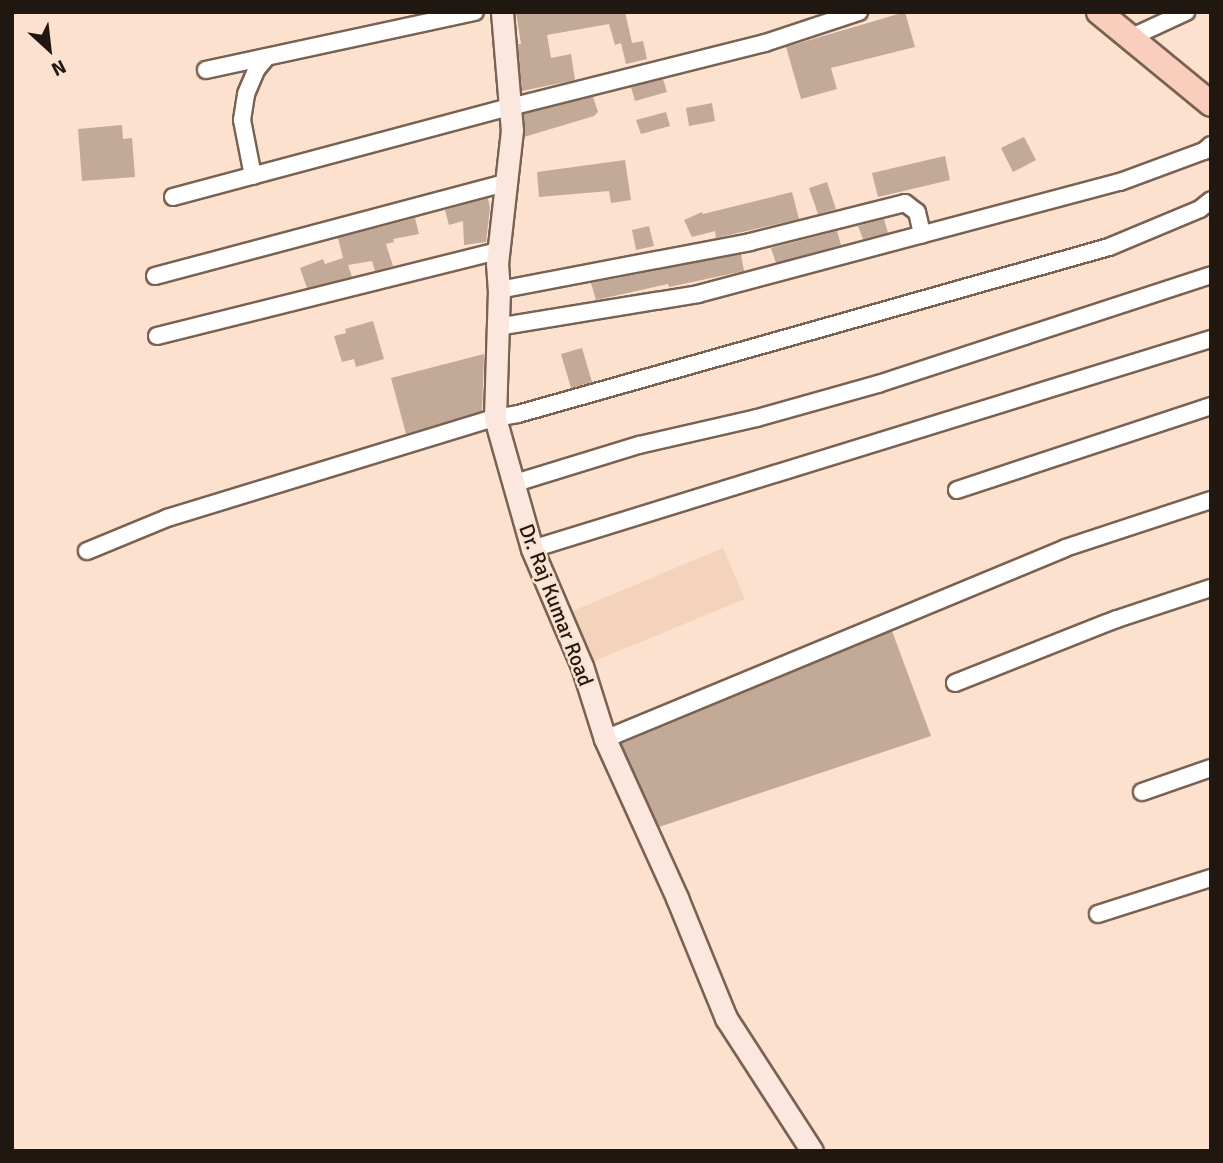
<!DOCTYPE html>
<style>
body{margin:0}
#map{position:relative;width:1223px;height:1163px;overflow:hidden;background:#fce1cf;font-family:Signika,sans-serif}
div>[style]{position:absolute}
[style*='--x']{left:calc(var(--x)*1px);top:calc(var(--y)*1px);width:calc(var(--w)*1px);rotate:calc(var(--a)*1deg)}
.built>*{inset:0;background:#f4d3bd}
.building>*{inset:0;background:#c2a998}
.roads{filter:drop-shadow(2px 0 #796252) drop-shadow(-2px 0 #796252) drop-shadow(0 2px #796252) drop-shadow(0 -2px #796252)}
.street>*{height:16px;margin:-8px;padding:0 8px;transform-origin:8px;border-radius:8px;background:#fff}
.secondary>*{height:21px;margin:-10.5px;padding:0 10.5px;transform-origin:10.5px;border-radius:10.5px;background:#fce7de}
.primary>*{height:24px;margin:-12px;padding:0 12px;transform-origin:12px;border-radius:12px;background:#f9cebd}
span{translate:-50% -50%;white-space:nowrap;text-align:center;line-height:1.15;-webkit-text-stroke:5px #fce1cf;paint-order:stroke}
.street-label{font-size:21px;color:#201711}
.frame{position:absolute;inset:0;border:14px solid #201711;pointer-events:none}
.north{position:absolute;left:14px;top:14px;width:70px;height:70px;-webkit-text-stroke:5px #fce1cf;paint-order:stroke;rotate:153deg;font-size:19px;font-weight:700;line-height:28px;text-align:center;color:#201711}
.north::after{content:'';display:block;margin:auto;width:24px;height:32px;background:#201711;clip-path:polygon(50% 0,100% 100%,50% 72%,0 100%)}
</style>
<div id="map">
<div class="built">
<div style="clip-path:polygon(723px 548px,745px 599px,582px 666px,561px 616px)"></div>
</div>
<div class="building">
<div style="clip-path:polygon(516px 12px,625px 12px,632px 43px,643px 41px,647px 59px,626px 64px,621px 43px,615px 45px,609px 24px,547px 35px,551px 58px,571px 54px,575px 80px,522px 91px,518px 44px,521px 44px)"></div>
<div style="clip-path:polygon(905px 12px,915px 47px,831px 68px,837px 89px,801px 99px,786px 47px)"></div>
<div style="clip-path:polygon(663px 79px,667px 92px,635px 101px,631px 87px)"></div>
<div style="clip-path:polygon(593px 97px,598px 112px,594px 116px,524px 137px,524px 114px)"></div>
<div style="clip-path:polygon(712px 103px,715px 121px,689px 126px,686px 108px)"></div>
<div style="clip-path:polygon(666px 112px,670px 126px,641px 134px,636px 120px)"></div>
<div style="clip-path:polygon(122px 125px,123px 139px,132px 138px,135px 177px,82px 181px,78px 129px)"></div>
<div style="clip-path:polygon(1024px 137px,1036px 160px,1013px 172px,1001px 148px)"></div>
<div style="clip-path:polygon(945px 156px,950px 180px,878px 197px,872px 173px)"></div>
<div style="clip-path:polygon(625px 160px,631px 200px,611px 203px,609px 191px,539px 197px,537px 172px)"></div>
<div style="clip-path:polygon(827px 182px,836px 209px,818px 214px,809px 188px)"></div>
<div style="clip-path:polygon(792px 192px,799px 219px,716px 238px,715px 231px,692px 237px,684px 220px,702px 212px,703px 214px)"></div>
<div style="clip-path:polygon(488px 198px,490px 208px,486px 242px,464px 245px,463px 221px,449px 225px,445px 210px)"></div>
<div style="clip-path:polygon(415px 218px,419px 234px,393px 239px,394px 242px,386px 244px,393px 266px,375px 271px,372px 261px,348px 265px,352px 277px,307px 288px,300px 268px,323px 259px,325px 264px,343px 258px,338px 238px)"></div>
<div style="clip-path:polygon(884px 219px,888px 233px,863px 239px,858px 226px)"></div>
<div style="clip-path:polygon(649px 226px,654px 246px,636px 250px,632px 230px)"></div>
<div style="clip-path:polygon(837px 231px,841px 245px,776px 263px,771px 248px)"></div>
<div style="clip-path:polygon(741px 254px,744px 271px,669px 287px,668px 284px,596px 300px,591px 283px)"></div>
<div style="clip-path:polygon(373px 321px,384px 359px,356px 367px,354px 359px,342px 362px,334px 336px,346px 333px,345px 329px)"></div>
<div style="clip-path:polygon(582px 348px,592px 382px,571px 388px,561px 354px)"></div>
<div style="clip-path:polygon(484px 354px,482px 411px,406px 434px,391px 378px)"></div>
<div style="clip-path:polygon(892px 631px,931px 736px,659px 827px,621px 744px)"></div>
</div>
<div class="roads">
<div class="street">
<div style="--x:1130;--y:38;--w:62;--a:-24.9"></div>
<div style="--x:206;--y:70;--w:275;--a:-12.2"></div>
<div style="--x:253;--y:176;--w:57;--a:-101.1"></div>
<div style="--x:242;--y:120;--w:26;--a:-81"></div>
<div style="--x:246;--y:94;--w:26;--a:-67"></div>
<div style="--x:256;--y:70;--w:17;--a:-50"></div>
<div style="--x:173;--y:197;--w:349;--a:-15"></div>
<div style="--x:510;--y:107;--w:263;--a:-14.1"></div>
<div style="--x:765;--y:43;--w:99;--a:-18.3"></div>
<div style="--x:155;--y:276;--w:362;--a:-14.9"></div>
<div style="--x:499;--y:290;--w:256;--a:-10.8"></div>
<div style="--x:750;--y:242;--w:160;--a:-14.1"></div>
<div style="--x:905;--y:203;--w:15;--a:37"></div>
<div style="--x:917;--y:212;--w:23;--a:77"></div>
<div style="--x:497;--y:327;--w:204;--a:-9.3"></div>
<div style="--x:698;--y:294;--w:437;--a:-14.9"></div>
<div style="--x:1120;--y:182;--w:90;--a:-20.3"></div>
<div style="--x:1204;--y:151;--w:9;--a:-41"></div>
<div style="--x:157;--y:336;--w:350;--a:-14"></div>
<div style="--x:512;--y:484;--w:133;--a:-17.1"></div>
<div style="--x:639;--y:445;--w:121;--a:-12.9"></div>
<div style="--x:757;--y:418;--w:126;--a:-15.7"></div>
<div style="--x:878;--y:384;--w:350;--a:-18.1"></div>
<div style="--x:957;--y:490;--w:268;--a:-18.3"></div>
<div style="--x:532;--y:549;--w:711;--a:-17.19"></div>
<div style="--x:87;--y:551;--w:87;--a:-22.4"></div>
<div style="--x:167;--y:518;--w:343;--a:-17"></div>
<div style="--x:495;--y:418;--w:23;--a:-10"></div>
<div style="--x:518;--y:414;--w:614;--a:-15.78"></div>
<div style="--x:1109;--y:247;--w:99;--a:-22.7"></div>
<div style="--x:1200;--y:209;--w:14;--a:-39"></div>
<div style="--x:955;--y:683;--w:174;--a:-21.6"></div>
<div style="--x:1117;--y:619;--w:99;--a:-18.3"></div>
<div style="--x:605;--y:739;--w:498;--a:-22.5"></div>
<div style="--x:1065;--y:548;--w:154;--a:-18.2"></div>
<div style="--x:1142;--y:792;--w:73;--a:-19.2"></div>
<div style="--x:1098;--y:914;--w:119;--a:-17.7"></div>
</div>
<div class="secondary">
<div style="--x:502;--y:12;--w:118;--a:85.2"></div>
<div style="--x:512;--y:130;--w:134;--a:96.4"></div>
<div style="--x:497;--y:263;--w:27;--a:86"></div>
<div style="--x:499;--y:290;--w:128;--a:91.8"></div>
<div style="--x:495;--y:418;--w:136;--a:74.2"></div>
<div style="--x:532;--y:549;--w:127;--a:66.9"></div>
<div style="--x:582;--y:666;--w:77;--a:72.5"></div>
<div style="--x:605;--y:739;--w:175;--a:65.6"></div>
<div style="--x:677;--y:898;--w:130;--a:67.8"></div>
<div style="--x:726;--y:1018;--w:158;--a:57.1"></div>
</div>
<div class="primary">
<div style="--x:1099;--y:12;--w:145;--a:39.4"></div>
</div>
</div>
<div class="street-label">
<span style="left:556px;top:605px;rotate:69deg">Dr. Raj Kumar Road</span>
</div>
<div class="frame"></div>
<div class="north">N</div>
</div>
